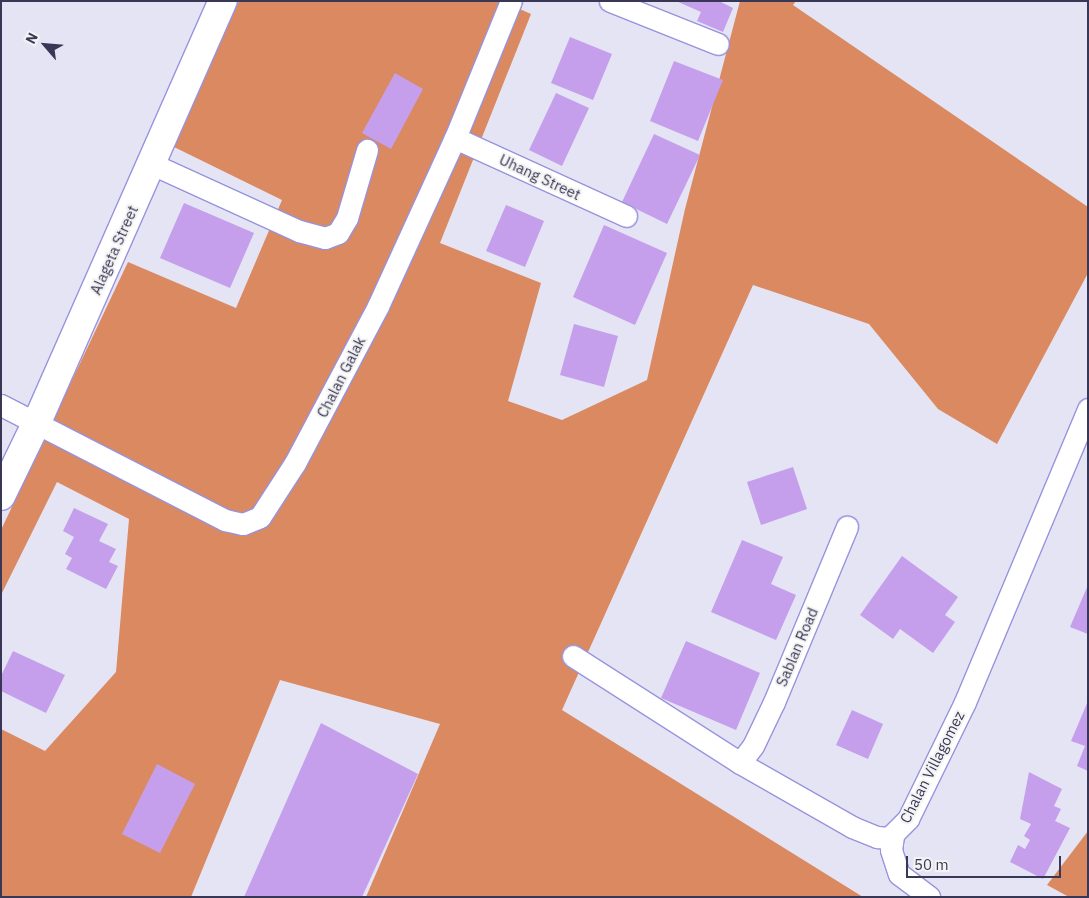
<!DOCTYPE html>
<style>
body{margin:0}
#map{position:relative;width:1089px;height:898px;overflow:hidden;background:#e4e4f4;font-family:"IBM Plex Sans",sans-serif}
div>[style]{position:absolute}
[style*='--x']{left:calc(var(--x)*1px);top:calc(var(--y)*1px);width:calc(var(--w)*1px);rotate:calc(var(--a)*1deg)}
.forest>*{inset:0;background:#da8961}
.building>*{inset:0;background:#c59feb}
.roads{filter:drop-shadow(1px 0 #9893dd) drop-shadow(-1px 0 #9893dd) drop-shadow(0 1px #9893dd) drop-shadow(0 -1px #9893dd)}
.minor>*{height:21px;margin:-10.5px;padding:0 10.5px;transform-origin:10.5px;border-radius:10.5px;background:#fff}
.secondary>*{height:28px;margin:-14px;padding:0 14px;transform-origin:14px;border-radius:14px;background:#fff}
span{translate:-50% -50%;white-space:nowrap;text-align:center;line-height:1.15;-webkit-text-stroke:4px #f3f3f3;paint-order:stroke}
.street-label{font-size:15px;color:#393756}
.frame{position:absolute;inset:0;border:2px solid #393756;pointer-events:none}
.north{position:absolute;left:20px;top:20px;width:50px;height:50px;-webkit-text-stroke:4px #f3f3f3;paint-order:stroke;rotate:297deg;font-size:14px;font-weight:700;line-height:20px;text-align:center;color:#393756}
.north::after{content:'';display:block;margin:auto;width:18px;height:22px;background:#393756;clip-path:polygon(50% 0,100% 100%,50% 72%,0 100%)}
.scale{position:absolute;left:906px;top:856px;width:155px;height:22px;box-sizing:border-box;border:2px solid #393756;border-top:0;padding-left:6px;font-size:15px;line-height:18px;white-space:nowrap;color:#393756;-webkit-text-stroke:4px #f3f3f3;paint-order:stroke}
</style>
<div id="map">
<div class="forest">
<div style="clip-path:polygon(239px 1px,502px 1px,531px 14px,440px 243px,541px 283px,508px 401px,562px 420px,647px 380px,685px 209px,740px 1px,796px 1px,793px 5px,1088px 207px,1088px 273px,997px 444px,938px 409px,869px 324px,753px 285px,562px 710px,863px 897px,366px 897px,440px 724px,280px 680px,191px 897px,1px 897px,1px 729px,45px 751px,116px 672px,129px 519px,57px 482px,1px 595px,1px 530px,128px 262px,236px 308px,282px 200px,174px 147px)"></div>
<div style="clip-path:polygon(1088px 831px,1088px 897px,1069px 897px,1047px 885px)"></div>
</div>
<div class="building">
<div style="clip-path:polygon(676px 1px,719px 1px,733px 8px,723px 32px,697px 21px,701px 12px)"></div>
<div style="clip-path:polygon(570px 37px,612px 54px,593px 100px,551px 83px)"></div>
<div style="clip-path:polygon(674px 61px,723px 80px,698px 141px,650px 121px)"></div>
<div style="clip-path:polygon(395px 73px,423px 89px,391px 149px,362px 133px)"></div>
<div style="clip-path:polygon(556px 93px,589px 108px,562px 166px,529px 150px)"></div>
<div style="clip-path:polygon(654px 134px,700px 155px,667px 224px,622px 202px)"></div>
<div style="clip-path:polygon(184px 203px,254px 233px,230px 288px,160px 258px)"></div>
<div style="clip-path:polygon(506px 205px,544px 221px,525px 267px,486px 251px)"></div>
<div style="clip-path:polygon(604px 225px,667px 253px,635px 325px,573px 297px)"></div>
<div style="clip-path:polygon(574px 324px,618px 336px,604px 387px,560px 375px)"></div>
<div style="clip-path:polygon(793px 467px,807px 509px,761px 525px,747px 482px)"></div>
<div style="clip-path:polygon(74px 508px,108px 524px,99px 541px,116px 549px,109px 562px,118px 566px,106px 589px,66px 569px,72px 558px,65px 554px,74px 537px,63px 531px)"></div>
<div style="clip-path:polygon(742px 540px,783px 557px,771px 584px,796px 595px,776px 640px,711px 612px)"></div>
<div style="clip-path:polygon(902px 556px,958px 597px,945px 615px,955px 622px,933px 653px,900px 629px,893px 639px,860px 615px)"></div>
<div style="clip-path:polygon(1088px 585px,1088px 634px,1070px 627px)"></div>
<div style="clip-path:polygon(686px 641px,760px 673px,736px 730px,661px 698px)"></div>
<div style="clip-path:polygon(13px 651px,65px 675px,46px 713px,1px 691px,1px 676px)"></div>
<div style="clip-path:polygon(1088px 701px,1088px 771px,1077px 766px,1085px 746px,1071px 741px)"></div>
<div style="clip-path:polygon(852px 710px,883px 724px,868px 759px,836px 745px)"></div>
<div style="clip-path:polygon(321px 723px,418px 774px,362px 897px,244px 897px)"></div>
<div style="clip-path:polygon(157px 764px,195px 784px,160px 853px,122px 834px)"></div>
<div style="clip-path:polygon(1029px 772px,1062px 789px,1054px 806px,1061px 809px,1055px 821px,1070px 828px,1043px 879px,1010px 862px,1018px 845px,1025px 849px,1030px 840px,1024px 836px,1031px 824px,1020px 819px)"></div>
</div>
<div class="roads">
<div class="minor">
<div style="--x:610;--y:1;--w:116;--a:21.7"></div>
<div style="--x:455;--y:138;--w:188;--a:24.5"></div>
<div style="--x:152;--y:164;--w:162;--a:24.5"></div>
<div style="--x:299;--y:231;--w:27;--a:15"></div>
<div style="--x:325;--y:238;--w:14;--a:-21"></div>
<div style="--x:338;--y:233;--w:17;--a:-59"></div>
<div style="--x:347;--y:218;--w:71;--a:-73.6"></div>
<div style="--x:1;--y:405;--w:252;--a:27.2"></div>
<div style="--x:225;--y:520;--w:18;--a:13"></div>
<div style="--x:243;--y:524;--w:18;--a:-22"></div>
<div style="--x:260;--y:517;--w:64;--a:-57.1"></div>
<div style="--x:295;--y:463;--w:178;--a:-62.1"></div>
<div style="--x:378;--y:306;--w:185;--a:-65.4"></div>
<div style="--x:455;--y:138;--w:148;--a:-67.8"></div>
<div style="--x:573;--y:656;--w:198;--a:32.6"></div>
<div style="--x:740;--y:763;--w:129;--a:29.7"></div>
<div style="--x:852;--y:827;--w:27;--a:22"></div>
<div style="--x:877;--y:837;--w:12;--a:5"></div>
<div style="--x:889;--y:838;--w:27;--a:-45"></div>
<div style="--x:908;--y:819;--w:130;--a:-64"></div>
<div style="--x:965;--y:702;--w:318;--a:-67.2"></div>
<div style="--x:740;--y:763;--w:21;--a:-53"></div>
<div style="--x:753;--y:746;--w:49;--a:-64.5"></div>
<div style="--x:774;--y:702;--w:190;--a:-67.4"></div>
<div style="--x:893;--y:836;--w:14;--a:98"></div>
<div style="--x:891;--y:850;--w:25;--a:72"></div>
<div style="--x:899;--y:874;--w:38;--a:37"></div>
</div>
<div class="secondary">
<div style="--x:1;--y:496;--w:82;--a:-64.1"></div>
<div style="--x:37;--y:422;--w:460;--a:-66.2"></div>
</div>
</div>
<div class="street-label">
<span style="left:540px;top:177px;rotate:25deg">Uhang Street</span>
<span style="left:114px;top:250px;rotate:-66deg">Alageta Street</span>
<span style="left:341px;top:377px;rotate:-63deg">Chalan Galak</span>
<span style="left:797px;top:647px;rotate:-67deg">Sablan Road</span>
<span style="left:932px;top:767px;rotate:-63deg">Chalan Villagomez</span>
</div>
<div class="frame"></div>
<div class="north">N</div>
<div class="scale">50 m</div>
</div>
